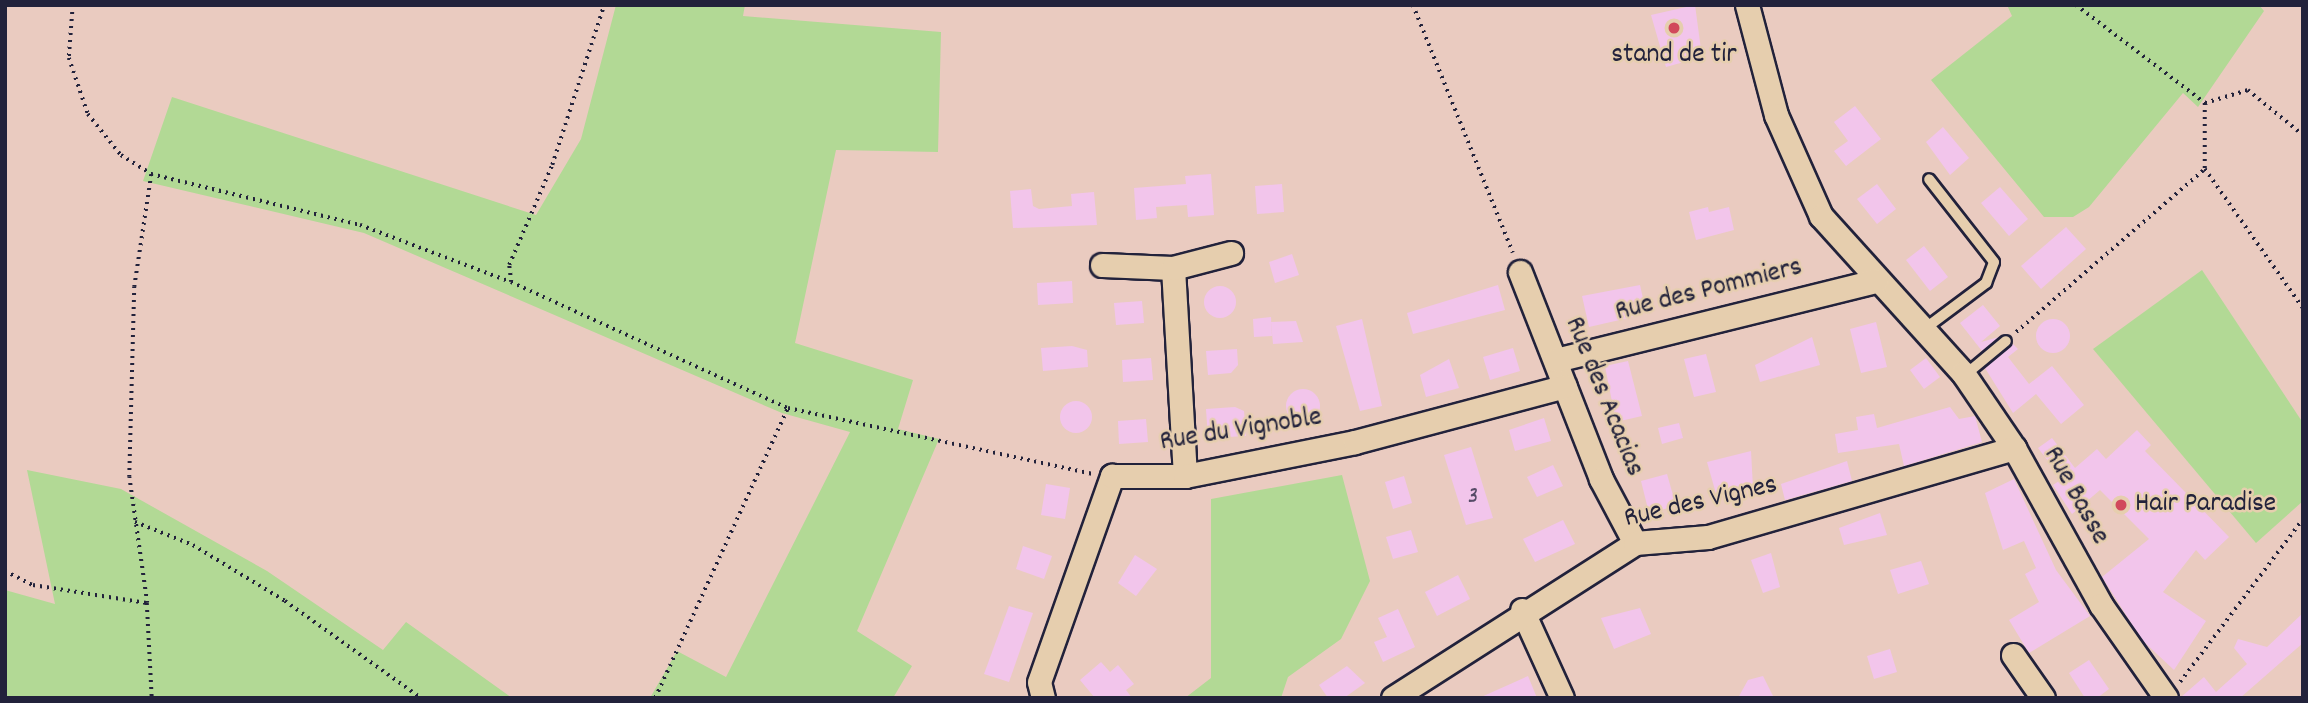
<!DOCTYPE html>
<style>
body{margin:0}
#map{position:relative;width:2308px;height:703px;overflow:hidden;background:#eacbc0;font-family:Dekko,sans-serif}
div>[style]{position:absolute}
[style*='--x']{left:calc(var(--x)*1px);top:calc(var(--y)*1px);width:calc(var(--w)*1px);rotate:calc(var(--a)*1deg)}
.green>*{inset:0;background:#b2d995}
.building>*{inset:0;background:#f2c5eb}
.round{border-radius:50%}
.path>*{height:3.5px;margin-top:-1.75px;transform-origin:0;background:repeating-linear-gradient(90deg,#22223b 0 2px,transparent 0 7px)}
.roads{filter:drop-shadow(2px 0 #22223b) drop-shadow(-2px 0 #22223b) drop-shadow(0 2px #22223b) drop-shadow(0 -2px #22223b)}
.lane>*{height:10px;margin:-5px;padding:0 5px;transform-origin:5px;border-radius:5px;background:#e6ceae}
.street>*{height:23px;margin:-11.5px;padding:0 11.5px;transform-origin:11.5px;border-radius:11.5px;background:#e6ceae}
.dots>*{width:19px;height:19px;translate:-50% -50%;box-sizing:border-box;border:4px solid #e6ceae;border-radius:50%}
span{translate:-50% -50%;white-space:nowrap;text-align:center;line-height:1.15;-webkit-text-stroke:5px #e6ceae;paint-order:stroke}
.number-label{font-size:24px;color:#564b67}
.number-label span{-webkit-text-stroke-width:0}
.poi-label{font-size:28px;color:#22223b}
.left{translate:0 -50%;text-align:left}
.street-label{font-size:28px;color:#22223b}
.frame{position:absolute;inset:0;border:7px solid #22223b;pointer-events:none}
</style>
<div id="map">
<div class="green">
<div style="clip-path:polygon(616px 5px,745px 5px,743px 16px,941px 32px,938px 152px,836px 150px,795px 343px,913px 380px,898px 429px,939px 439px,857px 631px,912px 666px,893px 698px,650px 698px,677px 651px,726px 677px,850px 432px,782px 413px,364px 233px,143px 181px,172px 97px,536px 215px,581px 139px)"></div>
<div style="clip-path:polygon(2007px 5px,2259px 5px,2264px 11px,2198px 107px,2183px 93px,2089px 207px,2073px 217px,2044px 217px,1931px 80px,2012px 16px)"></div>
<div style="clip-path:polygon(2202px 270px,2303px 423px,2303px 501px,2256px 543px,2093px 349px)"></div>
<div style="clip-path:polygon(27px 470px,121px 489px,267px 571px,383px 650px,406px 622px,512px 698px,5px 698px,5px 590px,55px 604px)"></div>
<div style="clip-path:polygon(1342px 475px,1370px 581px,1341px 639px,1288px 677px,1281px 698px,1185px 698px,1211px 678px,1211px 499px)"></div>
</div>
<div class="building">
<div style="clip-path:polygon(1695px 5px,1702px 57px,1666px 67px,1651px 15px)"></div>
<div style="clip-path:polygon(1855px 106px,1881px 139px,1846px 166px,1834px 151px,1848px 141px,1834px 122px)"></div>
<div style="clip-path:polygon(1943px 127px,1969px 158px,1950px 175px,1926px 142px)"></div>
<div style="clip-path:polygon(1211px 174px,1214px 215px,1188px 217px,1187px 205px,1156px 207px,1157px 218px,1136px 220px,1134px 188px,1186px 184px,1185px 176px)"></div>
<div style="clip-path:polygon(1282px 184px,1284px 212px,1257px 214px,1255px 186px)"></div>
<div style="clip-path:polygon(1877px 184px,1896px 209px,1877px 224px,1857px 199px)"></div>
<div style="clip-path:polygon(2000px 187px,2028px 219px,2009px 236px,1981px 203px)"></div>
<div style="clip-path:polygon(1031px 189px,1033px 206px,1039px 209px,1072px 206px,1071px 194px,1094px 192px,1097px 225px,1013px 228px,1010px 191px)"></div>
<div style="clip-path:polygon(1708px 207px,1709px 212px,1729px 207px,1734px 230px,1696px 240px,1689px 212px)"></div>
<div style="clip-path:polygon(2066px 227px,2086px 249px,2041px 289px,2021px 266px)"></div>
<div style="clip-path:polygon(1924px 246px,1948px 277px,1930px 291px,1906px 260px)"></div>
<div style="clip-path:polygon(1292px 254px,1299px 275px,1275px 283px,1269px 262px)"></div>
<div style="clip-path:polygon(1072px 281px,1073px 303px,1038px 305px,1037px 283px)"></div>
<div style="clip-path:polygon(1498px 285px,1505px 310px,1413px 334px,1407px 313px)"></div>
<div style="clip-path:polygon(1640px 285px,1644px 303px,1634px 305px,1637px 316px,1589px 327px,1582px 296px)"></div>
<div class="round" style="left:1204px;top:286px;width:32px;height:32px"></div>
<div style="clip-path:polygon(1142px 301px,1144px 323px,1116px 325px,1114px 303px)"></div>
<div style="clip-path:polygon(1983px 305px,2000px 326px,1981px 342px,1999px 337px,1982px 351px,1960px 323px)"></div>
<div style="clip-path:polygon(1271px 317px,1272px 336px,1254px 337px,1253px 319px)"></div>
<div class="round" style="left:2036px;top:319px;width:34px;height:34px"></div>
<div style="clip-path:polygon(1362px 319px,1382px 406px,1360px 411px,1336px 326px)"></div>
<div style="clip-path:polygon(1296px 321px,1303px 342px,1273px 344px,1271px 322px)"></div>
<div style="clip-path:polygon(1876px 322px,1887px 367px,1861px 373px,1850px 329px)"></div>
<div style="clip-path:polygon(1812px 337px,1820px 365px,1760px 382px,1755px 365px)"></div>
<div style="clip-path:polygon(2013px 344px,2018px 349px,2008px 357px,2029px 384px,2052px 366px,2084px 405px,2061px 424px,2036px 394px,2013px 413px,1985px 368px)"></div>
<div style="clip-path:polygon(1072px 346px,1087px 350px,1088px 367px,1043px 371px,1041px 348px)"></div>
<div style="clip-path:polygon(1513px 348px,1520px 371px,1490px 380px,1483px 357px)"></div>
<div style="clip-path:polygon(1237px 349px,1238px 365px,1231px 373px,1208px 375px,1206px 351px)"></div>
<div style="clip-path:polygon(1706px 354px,1716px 392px,1694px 397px,1684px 359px)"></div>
<div style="clip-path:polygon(1151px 358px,1153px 380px,1123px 382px,1122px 360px)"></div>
<div style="clip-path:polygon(1926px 358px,1940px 377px,1924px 389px,1910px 370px)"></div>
<div style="clip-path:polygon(1449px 359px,1459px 388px,1426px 397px,1420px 375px)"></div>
<div style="clip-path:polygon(1628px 361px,1642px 416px,1616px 422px,1605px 366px)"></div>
<div class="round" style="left:1286px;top:389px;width:34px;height:34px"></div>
<div class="round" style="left:1060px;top:401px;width:32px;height:32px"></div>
<div style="clip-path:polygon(1235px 407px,1244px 411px,1246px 436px,1208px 438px,1206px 409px)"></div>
<div style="clip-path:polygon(1950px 407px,1959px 419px,1975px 416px,1982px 442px,1904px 466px,1899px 444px,1838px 453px,1835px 434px,1858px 430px,1856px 417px,1874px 414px,1877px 428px)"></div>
<div style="clip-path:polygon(1544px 418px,1551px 441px,1515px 451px,1509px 430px)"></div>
<div style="clip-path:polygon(1146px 419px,1148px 442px,1119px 444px,1118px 421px)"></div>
<div style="clip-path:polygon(1679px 423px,1683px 438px,1662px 444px,1658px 428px)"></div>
<div style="clip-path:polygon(2137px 430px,2151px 445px,2145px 451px,2229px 537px,2205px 560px,2196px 550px,2163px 592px,2206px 621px,2174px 670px,2142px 640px,2102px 577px,2149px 539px,2100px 490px,2072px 514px,2053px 485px,2062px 479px,2038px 448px,2052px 438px,2075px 468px,2097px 449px,2106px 459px)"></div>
<div style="clip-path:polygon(1471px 447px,1493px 518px,1466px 525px,1444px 455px)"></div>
<div style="clip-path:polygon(1751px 451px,1753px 488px,1717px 497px,1707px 462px)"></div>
<div style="clip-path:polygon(1847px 461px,1852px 481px,1785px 500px,1781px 484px)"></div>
<div style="clip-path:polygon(1553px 465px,1563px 486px,1537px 497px,1527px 477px)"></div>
<div style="clip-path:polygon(1667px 474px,1676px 506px,1649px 513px,1641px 481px)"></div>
<div style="clip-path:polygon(1404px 476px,1412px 503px,1393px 509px,1385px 482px)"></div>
<div style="clip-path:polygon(2014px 479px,2056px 570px,2090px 616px,2029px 653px,2009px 620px,2039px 602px,2025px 574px,2036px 568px,2024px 541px,2003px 550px,1985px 493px)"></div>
<div style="clip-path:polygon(1046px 484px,1070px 488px,1065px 519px,1041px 515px)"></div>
<div style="clip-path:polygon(1880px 513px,1887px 535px,1844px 545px,1839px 528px)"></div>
<div style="clip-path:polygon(1563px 520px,1575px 544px,1535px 562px,1523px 539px)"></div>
<div style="clip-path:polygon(1411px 530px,1418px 552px,1393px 559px,1386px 537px)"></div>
<div style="clip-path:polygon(1023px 546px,1052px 556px,1044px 579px,1016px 569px)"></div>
<div style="clip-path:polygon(1771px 553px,1780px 587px,1763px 593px,1751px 560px)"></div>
<div style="clip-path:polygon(1135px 555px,1157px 569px,1136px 596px,1118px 583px)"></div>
<div style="clip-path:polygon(1921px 561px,1929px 584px,1898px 594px,1890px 570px)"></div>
<div style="clip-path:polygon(1458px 575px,1470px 599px,1437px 616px,1425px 592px)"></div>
<div style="clip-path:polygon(1009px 606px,1033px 613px,1009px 682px,984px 674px)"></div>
<div style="clip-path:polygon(1640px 608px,1651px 634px,1614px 649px,1601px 618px)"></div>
<div style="clip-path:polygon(1398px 609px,1415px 647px,1383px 662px,1374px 642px,1387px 637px,1378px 618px)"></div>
<div style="clip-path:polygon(2303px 613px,2303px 643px,2240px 698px,2180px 698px,2204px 677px,2216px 692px,2247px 664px,2234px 648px,2238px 639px,2267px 647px)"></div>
<div style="clip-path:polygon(1890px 649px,1897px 672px,1874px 679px,1867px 656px)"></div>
<div style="clip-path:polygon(2089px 660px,2109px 689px,2097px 698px,2085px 698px,2069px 673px)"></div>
<div style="clip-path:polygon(1101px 662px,1110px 672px,1118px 665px,1134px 684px,1126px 690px,1132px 698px,1095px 698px,1080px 680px)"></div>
<div style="clip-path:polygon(1347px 666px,1365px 683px,1344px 698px,1328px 698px,1319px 685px)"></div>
<div style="clip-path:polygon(1528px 676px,1537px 698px,1479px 698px)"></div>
<div style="clip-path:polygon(1763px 676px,1774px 698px,1738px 698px,1748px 680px)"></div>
</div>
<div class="path">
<div style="--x:73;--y:5;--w:53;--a:94.3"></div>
<div style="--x:69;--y:58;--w:59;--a:71.3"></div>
<div style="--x:88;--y:114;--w:53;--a:51.2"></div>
<div style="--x:121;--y:155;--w:36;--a:32"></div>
<div style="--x:151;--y:174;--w:215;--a:13.7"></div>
<div style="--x:360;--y:225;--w:161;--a:20.7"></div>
<div style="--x:511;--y:282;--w:304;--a:24.5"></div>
<div style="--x:788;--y:408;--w:312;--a:12.2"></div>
<div style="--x:1413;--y:5;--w:267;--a:68"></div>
<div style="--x:2076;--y:5;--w:162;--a:37.2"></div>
<div style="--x:2205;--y:103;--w:45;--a:-16.8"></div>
<div style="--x:2248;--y:90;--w:71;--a:39.3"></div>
<div style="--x:2205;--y:103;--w:66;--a:90"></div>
<div style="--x:2205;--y:169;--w:170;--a:54.8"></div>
<div style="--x:511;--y:282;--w:17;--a:-97"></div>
<div style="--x:509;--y:265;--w:109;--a:-66.7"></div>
<div style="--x:552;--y:165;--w:168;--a:-72"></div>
<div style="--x:2016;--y:332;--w:250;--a:-40.8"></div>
<div style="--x:135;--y:522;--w:62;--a:21.6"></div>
<div style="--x:193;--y:545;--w:108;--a:31.3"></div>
<div style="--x:285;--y:601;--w:167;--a:35.5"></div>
<div style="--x:5;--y:571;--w:31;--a:27"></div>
<div style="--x:33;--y:585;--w:115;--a:9"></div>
<div style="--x:147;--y:603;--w:95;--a:87"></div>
<div style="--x:147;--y:603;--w:127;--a:-98.1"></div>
<div style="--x:129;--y:477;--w:190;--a:-88.5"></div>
<div style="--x:134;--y:287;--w:114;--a:-81.4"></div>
<div style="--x:2180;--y:682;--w:204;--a:-53"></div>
<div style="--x:655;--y:698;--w:319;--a:-65.4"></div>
</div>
<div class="roads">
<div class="lane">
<div style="--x:1923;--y:330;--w:79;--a:-36.7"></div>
<div style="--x:1986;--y:283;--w:22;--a:-69"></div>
<div style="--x:1994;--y:262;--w:105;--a:-128.1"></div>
<div style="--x:1965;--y:375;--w:53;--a:-39.7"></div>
</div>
<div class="street">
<div style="--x:1747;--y:5;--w:114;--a:75.2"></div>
<div style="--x:1776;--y:115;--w:111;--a:66"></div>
<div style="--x:1821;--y:216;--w:212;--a:47.9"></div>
<div style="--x:1963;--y:373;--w:91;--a:55.8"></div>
<div style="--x:2014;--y:448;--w:179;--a:61"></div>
<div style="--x:2101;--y:605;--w:113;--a:55"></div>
<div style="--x:1102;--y:265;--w:71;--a:2.4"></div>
<div style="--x:1520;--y:272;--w:222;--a:68.6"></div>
<div style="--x:1601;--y:479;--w:72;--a:62"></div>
<div style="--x:1556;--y:360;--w:330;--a:-13.9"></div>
<div style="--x:1185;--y:476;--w:208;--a:-93.3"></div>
<div style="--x:1173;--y:268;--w:60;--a:-14.5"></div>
<div style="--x:1522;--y:610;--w:97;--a:65.6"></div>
<div style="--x:2013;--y:655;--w:52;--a:55.1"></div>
<div style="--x:1043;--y:698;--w:16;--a:-104"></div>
<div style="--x:1039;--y:682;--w:219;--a:-70.5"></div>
<div style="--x:1112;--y:476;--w:73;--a:0"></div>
<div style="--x:1185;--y:476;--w:173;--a:-11.3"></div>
<div style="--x:1355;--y:442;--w:217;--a:-14.9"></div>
<div style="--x:1393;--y:698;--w:287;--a:-32.6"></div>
<div style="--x:1635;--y:543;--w:73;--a:-4.7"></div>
<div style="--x:1708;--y:537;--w:319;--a:-16.2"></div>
</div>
</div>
<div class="dots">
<div style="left:1674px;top:28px;background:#d1495b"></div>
<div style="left:2121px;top:505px;background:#d1495b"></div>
</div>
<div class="number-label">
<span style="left:1473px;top:498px">3</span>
</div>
<div class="poi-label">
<span style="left:1674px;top:56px">stand de tir</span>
<span class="left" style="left:2135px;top:505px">Hair Paradise</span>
</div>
<div class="street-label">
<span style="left:1709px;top:291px;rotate:-14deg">Rue des Pommiers</span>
<span style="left:1603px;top:397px;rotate:68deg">Rue des Acacias</span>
<span style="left:1241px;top:431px;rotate:-9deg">Rue du Vignoble</span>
<span style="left:2075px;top:496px;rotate:61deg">Rue Basse</span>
<span style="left:1701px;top:503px;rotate:-13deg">Rue des Vignes</span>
</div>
<div class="frame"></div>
</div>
